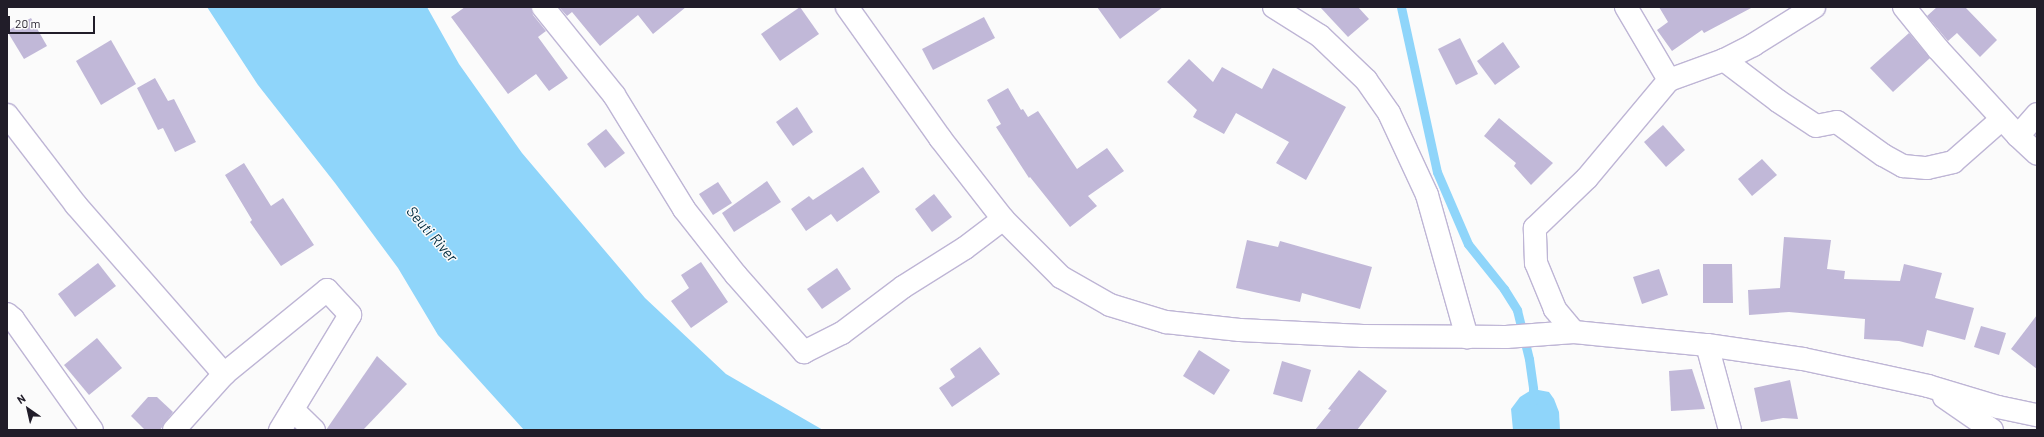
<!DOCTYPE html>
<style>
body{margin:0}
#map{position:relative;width:2044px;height:437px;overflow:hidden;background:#fbfbfb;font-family:Barlow,sans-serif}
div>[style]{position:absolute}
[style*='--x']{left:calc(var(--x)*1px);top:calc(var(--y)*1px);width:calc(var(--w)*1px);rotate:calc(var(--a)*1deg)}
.water>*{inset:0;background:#8fd5fa}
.stream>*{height:9px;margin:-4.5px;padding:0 4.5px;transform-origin:4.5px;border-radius:4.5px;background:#8fd5fa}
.building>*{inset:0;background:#c1b8d8}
.roads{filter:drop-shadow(1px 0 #beb5d5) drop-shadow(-1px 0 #beb5d5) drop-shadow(0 1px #beb5d5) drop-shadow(0 -1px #beb5d5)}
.minor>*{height:22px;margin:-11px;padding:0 11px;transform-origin:11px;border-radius:11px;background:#fff}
span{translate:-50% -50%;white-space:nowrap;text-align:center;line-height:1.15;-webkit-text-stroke:3px #fbfbfb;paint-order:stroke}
.water-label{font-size:15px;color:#022d40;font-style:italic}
.frame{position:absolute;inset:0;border:8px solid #211d29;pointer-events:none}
.north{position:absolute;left:8px;top:389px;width:40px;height:40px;-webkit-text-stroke:3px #fbfbfb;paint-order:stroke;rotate:326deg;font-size:11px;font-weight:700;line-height:16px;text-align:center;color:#211d29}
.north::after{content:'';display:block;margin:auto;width:14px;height:18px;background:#211d29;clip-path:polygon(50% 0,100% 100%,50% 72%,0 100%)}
.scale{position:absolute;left:8px;top:16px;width:87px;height:18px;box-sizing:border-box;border:2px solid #211d29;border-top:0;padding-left:5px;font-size:12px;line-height:14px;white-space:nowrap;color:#211d29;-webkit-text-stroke:3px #fbfbfb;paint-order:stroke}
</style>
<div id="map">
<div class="water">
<div style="clip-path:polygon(207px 7px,427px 7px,459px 64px,522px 153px,645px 298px,726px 374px,823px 430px,524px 430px,438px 335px,398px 268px,335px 183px,258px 85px)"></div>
<div style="clip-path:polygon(1533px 389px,1549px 392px,1554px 399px,1559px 412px,1560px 430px,1513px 430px,1511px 409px,1520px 397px)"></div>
</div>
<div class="stream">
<div style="--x:1401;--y:7;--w:169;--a:77.7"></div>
<div style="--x:1437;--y:172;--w:78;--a:66.7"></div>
<div style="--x:1468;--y:244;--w:58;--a:51.3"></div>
<div style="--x:1504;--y:289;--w:25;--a:58"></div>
<div style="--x:1517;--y:310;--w:50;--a:76.2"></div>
<div style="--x:1529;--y:359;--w:30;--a:82"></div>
<div style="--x:1533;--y:389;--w:12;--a:90"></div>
</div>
<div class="building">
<div style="clip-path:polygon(465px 7px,531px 7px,533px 15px,546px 31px,538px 37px,568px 78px,549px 91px,536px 74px,508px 94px,451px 17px)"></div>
<div style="clip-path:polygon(559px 7px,686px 7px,653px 34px,638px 15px,600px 46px,572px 12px,567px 16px)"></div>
<div style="clip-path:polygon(800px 7px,819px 34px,780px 61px,761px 34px)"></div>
<div style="clip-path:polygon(1097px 7px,1163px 7px,1120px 39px)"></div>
<div style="clip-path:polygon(1320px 7px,1358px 7px,1369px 19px,1348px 37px)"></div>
<div style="clip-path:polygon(1659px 7px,1753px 7px,1704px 33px,1702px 30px,1672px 51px,1657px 30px,1668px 22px)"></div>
<div style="clip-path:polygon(1937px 7px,1965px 7px,1997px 40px,1980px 57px,1957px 33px,1948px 41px,1927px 16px)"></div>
<div style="clip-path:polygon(984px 17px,995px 38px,933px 70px,922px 49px)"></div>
<div style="clip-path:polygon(31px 18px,47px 46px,24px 59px,7px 31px)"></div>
<div style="clip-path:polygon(1909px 33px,1930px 58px,1893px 92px,1870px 68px)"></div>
<div style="clip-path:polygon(1460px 38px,1478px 74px,1456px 85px,1438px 49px)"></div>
<div style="clip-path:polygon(111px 40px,136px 84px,101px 105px,76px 61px)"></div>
<div style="clip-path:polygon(1503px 42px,1520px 67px,1495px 85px,1477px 61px)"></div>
<div style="clip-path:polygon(1189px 59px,1213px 82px,1222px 67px,1262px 89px,1273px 68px,1346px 107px,1306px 180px,1276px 163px,1289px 142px,1236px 113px,1224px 134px,1193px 117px,1197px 110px,1167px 82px)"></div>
<div style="clip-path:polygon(155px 78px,168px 101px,174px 99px,196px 142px,175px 152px,163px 128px,158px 130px,137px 88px)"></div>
<div style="clip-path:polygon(1008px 88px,1021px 110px,1023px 109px,1028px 117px,1038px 111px,1077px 169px,1107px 148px,1124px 171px,1088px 196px,1097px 206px,1070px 227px,1030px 177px,1029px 178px,996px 127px,1001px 124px,987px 100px)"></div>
<div style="clip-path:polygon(797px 107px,813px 132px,793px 146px,776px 122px)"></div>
<div style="clip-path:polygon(1499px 118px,1553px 163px,1531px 185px,1514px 166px,1516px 163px,1484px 136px)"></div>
<div style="clip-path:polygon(1663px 125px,1685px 150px,1666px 167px,1644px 142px)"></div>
<div style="clip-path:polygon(606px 129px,625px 153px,605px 168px,587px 144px)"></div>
<div style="clip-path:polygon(1762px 159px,1777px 175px,1752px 196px,1738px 179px)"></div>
<div style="clip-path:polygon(244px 163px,271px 206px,283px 198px,314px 245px,281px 266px,250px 222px,252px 220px,225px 175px)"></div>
<div style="clip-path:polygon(863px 167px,880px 192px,837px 222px,831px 214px,806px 231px,791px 209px,809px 196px,813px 200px)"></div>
<div style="clip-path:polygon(767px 181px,781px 202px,734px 232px,722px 213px)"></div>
<div style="clip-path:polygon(718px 182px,732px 203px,713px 215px,699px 194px)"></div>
<div style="clip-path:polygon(934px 194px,952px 217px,932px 232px,915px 209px)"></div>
<div style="clip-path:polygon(1784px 237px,1831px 240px,1827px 269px,1845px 271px,1844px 279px,1900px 281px,1904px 264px,1942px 273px,1935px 298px,1974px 308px,1965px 340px,1927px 330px,1923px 347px,1899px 341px,1864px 339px,1865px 319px,1789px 312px,1749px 315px,1748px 290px,1780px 288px)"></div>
<div style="clip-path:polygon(1247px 240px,1278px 247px,1280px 241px,1372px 267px,1360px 309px,1302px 293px,1300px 302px,1236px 288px)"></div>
<div style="clip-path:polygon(701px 262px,728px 302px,691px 328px,671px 301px,689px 288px,681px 275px)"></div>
<div style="clip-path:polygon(98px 263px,116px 286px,75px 317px,58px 294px)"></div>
<div style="clip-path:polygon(1703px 264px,1732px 264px,1733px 303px,1703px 303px)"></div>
<div style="clip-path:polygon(837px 268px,851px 289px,822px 309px,807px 289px)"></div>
<div style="clip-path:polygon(1659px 269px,1668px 295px,1642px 304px,1633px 277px)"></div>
<div style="clip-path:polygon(2037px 315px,2037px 369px,2011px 349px)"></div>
<div style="clip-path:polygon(1981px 326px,2006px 333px,1999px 355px,1974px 347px)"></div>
<div style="clip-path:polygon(97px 338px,122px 368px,89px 395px,64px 365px)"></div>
<div style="clip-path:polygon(980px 347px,1000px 374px,952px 407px,939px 388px,955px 377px,950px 369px)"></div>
<div style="clip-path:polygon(1199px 350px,1230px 370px,1214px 395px,1183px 376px)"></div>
<div style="clip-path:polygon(377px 356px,407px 384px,363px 430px,326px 430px)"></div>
<div style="clip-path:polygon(1282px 361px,1311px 370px,1302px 402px,1273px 394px)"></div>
<div style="clip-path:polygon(1692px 369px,1705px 409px,1671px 411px,1669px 371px)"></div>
<div style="clip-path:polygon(1359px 370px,1387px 391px,1357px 430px,1315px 430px,1331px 410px,1328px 409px)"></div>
<div style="clip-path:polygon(1790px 380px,1798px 419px,1783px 418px,1761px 422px,1754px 388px)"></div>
<div style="clip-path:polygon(148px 397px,157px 397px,173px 412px,160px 430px,145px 430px,131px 416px)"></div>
</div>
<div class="roads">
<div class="minor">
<div style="--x:543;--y:7;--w:113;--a:51.1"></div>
<div style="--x:614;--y:95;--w:134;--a:58.4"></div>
<div style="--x:684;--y:209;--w:84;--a:51.8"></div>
<div style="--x:736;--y:275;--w:103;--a:48.6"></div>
<div style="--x:804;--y:352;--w:42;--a:-26.6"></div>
<div style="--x:842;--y:333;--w:76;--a:-37"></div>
<div style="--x:903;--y:287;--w:73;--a:-32.2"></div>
<div style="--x:965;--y:248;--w:48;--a:-37.3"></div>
<div style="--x:847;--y:7;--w:161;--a:54.6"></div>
<div style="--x:940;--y:138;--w:103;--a:52.1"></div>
<div style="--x:1003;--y:219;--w:82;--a:45"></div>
<div style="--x:1061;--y:277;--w:56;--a:29.7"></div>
<div style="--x:1110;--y:305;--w:59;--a:16.9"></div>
<div style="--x:1166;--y:322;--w:74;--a:6.2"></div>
<div style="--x:1240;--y:330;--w:123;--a:2.8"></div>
<div style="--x:1363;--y:336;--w:143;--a:0.4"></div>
<div style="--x:1506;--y:337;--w:68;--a:-4.2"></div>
<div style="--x:1574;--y:332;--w:134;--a:5.6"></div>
<div style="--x:1707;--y:345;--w:97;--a:8.3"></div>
<div style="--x:1803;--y:359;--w:62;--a:12"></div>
<div style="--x:1864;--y:372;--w:66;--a:12.3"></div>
<div style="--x:1928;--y:386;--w:73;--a:16.7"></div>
<div style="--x:1998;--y:407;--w:40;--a:12"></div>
<div style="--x:1274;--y:7;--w:54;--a:32.2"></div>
<div style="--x:1320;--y:36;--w:64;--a:43.7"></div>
<div style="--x:1366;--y:80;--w:40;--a:55.1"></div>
<div style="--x:1389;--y:113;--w:90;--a:65.1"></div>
<div style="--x:1427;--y:195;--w:148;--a:74.3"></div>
<div style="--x:1626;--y:7;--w:85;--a:59.5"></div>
<div style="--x:1904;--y:7;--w:54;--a:51"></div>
<div style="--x:1938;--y:49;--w:118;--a:47.4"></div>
<div style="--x:2018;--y:136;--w:26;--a:43"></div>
<div style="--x:1724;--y:60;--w:68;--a:37.2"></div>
<div style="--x:1778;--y:101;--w:45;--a:33.3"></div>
<div style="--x:1816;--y:126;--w:21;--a:-11"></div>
<div style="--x:1837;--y:122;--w:57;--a:35.7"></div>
<div style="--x:1883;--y:155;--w:23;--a:29"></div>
<div style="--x:1903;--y:166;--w:24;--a:5"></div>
<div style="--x:1927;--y:168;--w:27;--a:-13"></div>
<div style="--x:1953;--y:162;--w:65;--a:-41.3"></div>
<div style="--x:7;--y:115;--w:113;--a:52.5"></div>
<div style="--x:76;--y:205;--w:225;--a:48.8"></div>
<div style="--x:2018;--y:136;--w:29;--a:-49"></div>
<div style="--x:7;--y:314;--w:8;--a:40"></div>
<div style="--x:13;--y:319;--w:136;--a:54.6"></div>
<div style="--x:1574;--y:332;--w:30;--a:-130"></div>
<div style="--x:1555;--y:309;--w:50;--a:-112.4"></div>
<div style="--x:1536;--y:263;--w:35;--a:-92"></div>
<div style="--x:1535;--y:228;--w:72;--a:-43.9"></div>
<div style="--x:1587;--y:178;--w:128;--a:-50.1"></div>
<div style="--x:1669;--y:80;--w:59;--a:-20"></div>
<div style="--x:1724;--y:60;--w:33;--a:-27"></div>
<div style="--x:1753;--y:45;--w:72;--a:-31.9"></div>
<div style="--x:1707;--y:345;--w:88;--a:74.9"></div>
<div style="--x:1944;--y:397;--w:58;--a:34.5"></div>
<div style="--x:293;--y:410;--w:29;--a:44"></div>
<div style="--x:174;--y:430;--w:75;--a:-48.2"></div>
<div style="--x:224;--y:374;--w:133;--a:-39.2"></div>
<div style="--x:327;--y:290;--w:34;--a:47"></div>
<div style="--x:350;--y:315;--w:135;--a:121.3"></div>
</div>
</div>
<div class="water-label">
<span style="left:432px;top:234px;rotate:49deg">Seuti River</span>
</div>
<div class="frame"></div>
<div class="north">N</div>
<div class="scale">20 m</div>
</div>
